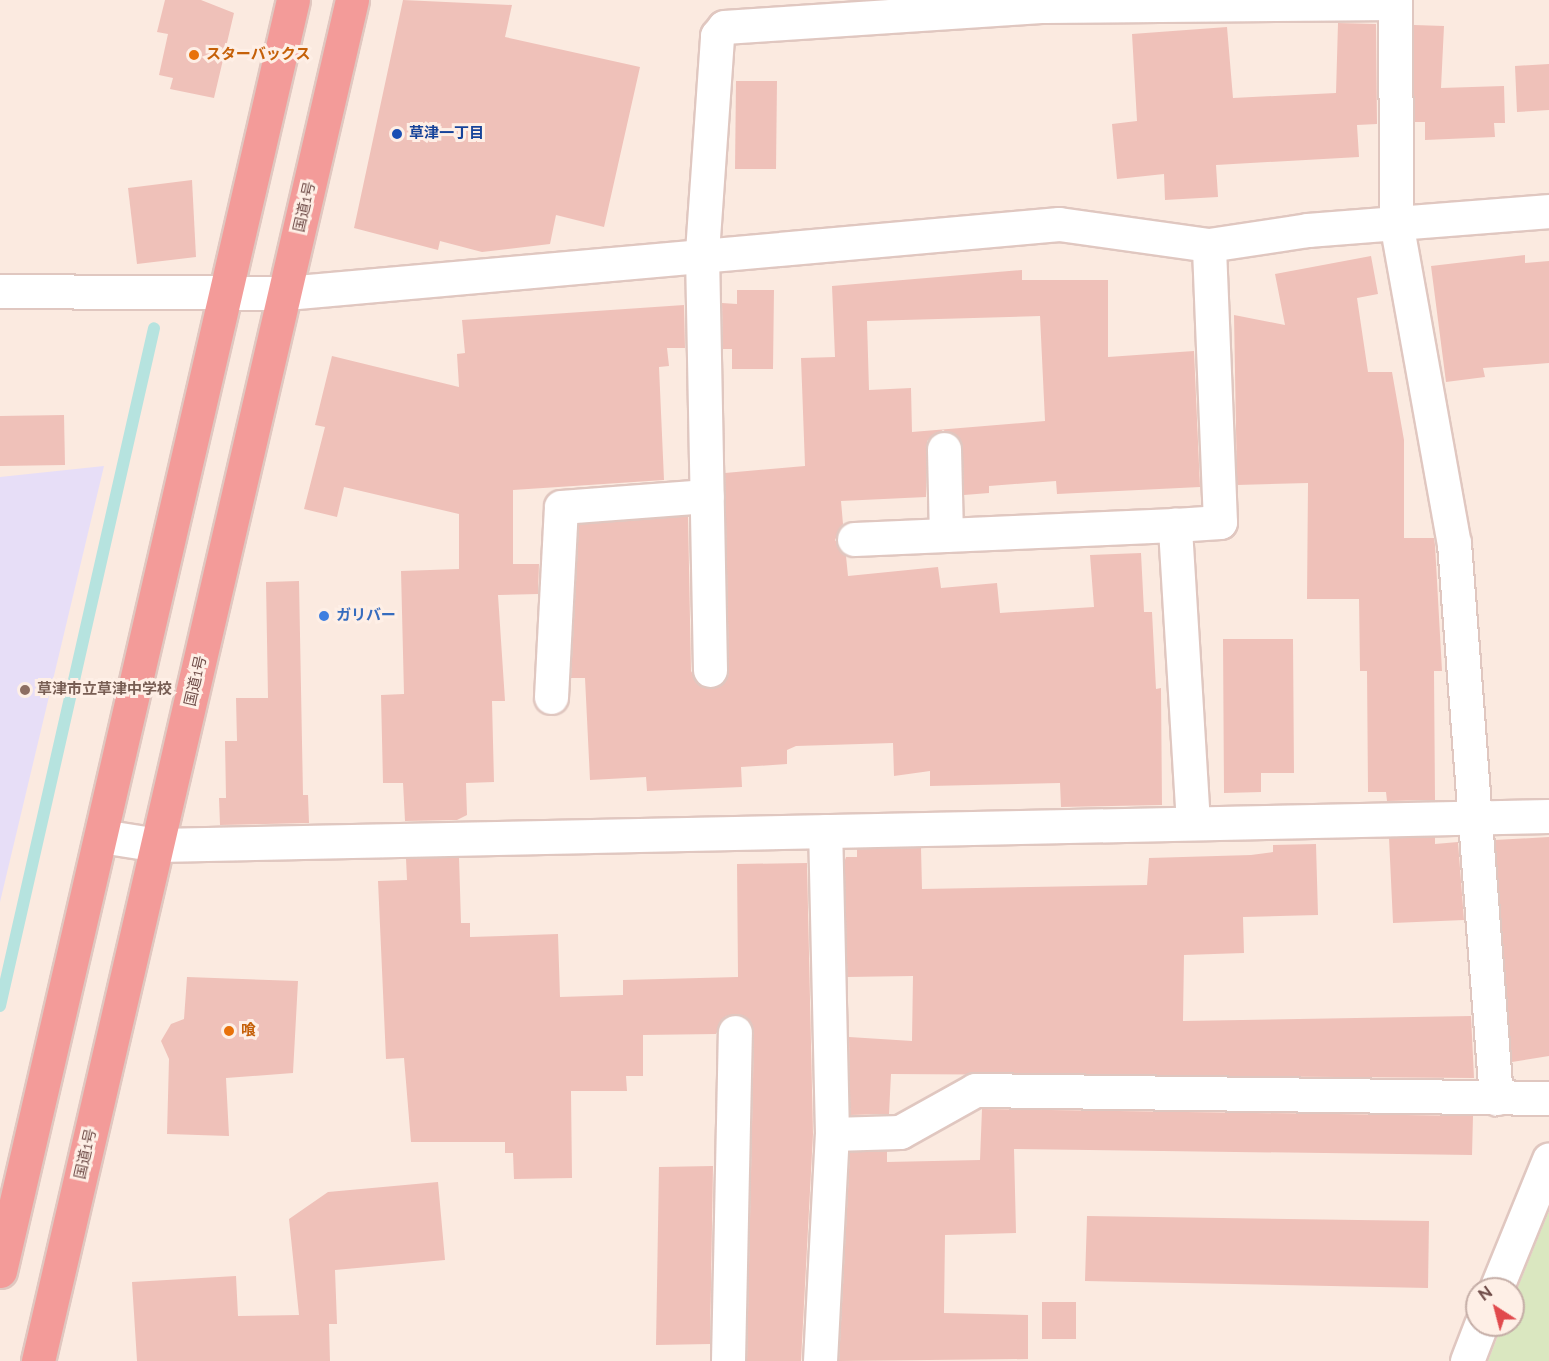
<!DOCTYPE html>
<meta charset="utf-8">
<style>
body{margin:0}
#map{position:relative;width:1549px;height:1361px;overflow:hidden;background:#fbeae0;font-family:Raleway,"Noto Sans JP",sans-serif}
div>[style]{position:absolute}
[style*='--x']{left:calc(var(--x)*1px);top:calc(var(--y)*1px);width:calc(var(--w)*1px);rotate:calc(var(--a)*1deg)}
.education>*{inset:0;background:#e7def7}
.green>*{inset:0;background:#dae7c0}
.stream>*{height:12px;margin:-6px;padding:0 6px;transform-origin:6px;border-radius:6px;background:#b6e3df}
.building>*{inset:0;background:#efc1b9}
.roads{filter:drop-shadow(2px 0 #e0c7c0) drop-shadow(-2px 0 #e0c7c0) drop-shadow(0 2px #e0c7c0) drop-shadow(0 -2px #e0c7c0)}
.minor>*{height:33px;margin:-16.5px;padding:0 16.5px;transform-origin:16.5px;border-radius:16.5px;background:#fff}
.highway>*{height:33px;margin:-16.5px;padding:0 16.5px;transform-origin:16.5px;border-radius:16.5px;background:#f39b99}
.dots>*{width:16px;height:16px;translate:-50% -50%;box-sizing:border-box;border:3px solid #feefe6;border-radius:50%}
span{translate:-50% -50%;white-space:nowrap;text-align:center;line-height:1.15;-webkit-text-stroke:6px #feefe6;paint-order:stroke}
.food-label{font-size:15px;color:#c56008;font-weight:700}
.left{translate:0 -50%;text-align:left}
.transit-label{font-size:15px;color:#164399;font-weight:700}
.street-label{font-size:15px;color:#704d49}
.shop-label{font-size:15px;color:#366cbe;font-weight:700}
.education-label{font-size:15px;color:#785e54;font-weight:700}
.north{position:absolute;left:1465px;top:1277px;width:60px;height:60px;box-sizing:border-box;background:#feefe6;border:2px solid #c5aea7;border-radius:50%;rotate:324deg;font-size:16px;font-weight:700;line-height:24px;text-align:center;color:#704d49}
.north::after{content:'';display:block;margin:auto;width:21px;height:27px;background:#e14a4d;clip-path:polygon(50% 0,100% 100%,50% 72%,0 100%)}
</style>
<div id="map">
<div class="education">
<div style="clip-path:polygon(104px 466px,0 902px,0 477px)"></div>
</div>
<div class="green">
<div style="clip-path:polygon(1549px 1211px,1549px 1361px,1488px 1361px,1502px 1325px,1513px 1325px,1513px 1299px)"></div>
</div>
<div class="stream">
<div style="--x:0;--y:1006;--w:695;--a:-77.2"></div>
</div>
<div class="building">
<div style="clip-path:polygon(165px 0,201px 0,234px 13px,214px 98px,170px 89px,173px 78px,159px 75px,168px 34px,157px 32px)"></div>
<div style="clip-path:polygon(403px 0,512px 5px,505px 37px,640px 67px,604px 227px,556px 215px,550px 244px,482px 252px,440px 241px,438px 250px,354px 228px)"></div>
<div style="clip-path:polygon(1338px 23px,1376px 24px,1377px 124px,1357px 125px,1359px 157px,1216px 165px,1218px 197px,1165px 200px,1164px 174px,1117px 179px,1112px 124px,1137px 121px,1132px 34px,1227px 27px,1233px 98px,1336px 93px)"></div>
<div style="clip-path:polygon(1414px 25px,1444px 26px,1441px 88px,1504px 86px,1505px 123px,1494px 123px,1495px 137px,1425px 140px,1425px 122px,1414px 122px)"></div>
<div style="clip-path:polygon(1549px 64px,1549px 110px,1517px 112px,1515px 66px)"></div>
<div style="clip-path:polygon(736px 81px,777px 81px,776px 169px,735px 169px)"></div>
<div style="clip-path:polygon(192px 180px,196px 257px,137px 264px,128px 188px)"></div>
<div style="clip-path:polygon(1525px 255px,1525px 263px,1549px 261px,1549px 363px,1483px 368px,1485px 377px,1446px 382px,1431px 266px)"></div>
<div style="clip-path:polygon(1371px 256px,1378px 294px,1357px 298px,1368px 372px,1392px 372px,1404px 440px,1404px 538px,1434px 538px,1435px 545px,1442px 671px,1434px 671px,1435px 800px,1387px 801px,1386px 792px,1368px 792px,1367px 671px,1360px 671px,1359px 599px,1307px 599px,1308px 483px,1237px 485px,1234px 315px,1285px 325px,1275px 274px)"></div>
<div style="clip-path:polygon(evenodd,1022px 270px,1022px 280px,1108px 280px,1108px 357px,1194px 351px,1200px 487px,1057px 494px,1056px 481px,989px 486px,989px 493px,964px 495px,960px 440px,943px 430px,927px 441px,926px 497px,841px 501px,843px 524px,835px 540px,846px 556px,848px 576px,938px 567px,941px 588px,997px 583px,1000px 613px,1094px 607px,1090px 555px,1141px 553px,1144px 612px,1152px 612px,1156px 689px,1161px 688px,1162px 805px,1061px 807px,1060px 783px,930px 786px,930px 771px,894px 776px,893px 743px,796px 746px,787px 750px,787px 764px,741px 767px,742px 787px,647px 791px,646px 777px,590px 780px,585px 678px,571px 678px,579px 524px,688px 516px,691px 671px,700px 686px,719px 686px,729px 670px,725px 473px,805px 466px,801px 358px,835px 357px,832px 286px,1022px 270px,1040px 316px,1045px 421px,912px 432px,911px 388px,869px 390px,867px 321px,1040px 316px)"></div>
<div style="clip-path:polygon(737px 290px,774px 290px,773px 369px,732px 369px,732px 349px,723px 349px,722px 303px,737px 304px)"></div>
<div style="clip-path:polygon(684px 305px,685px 348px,667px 348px,669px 366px,659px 367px,664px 480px,513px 490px,513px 564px,539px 564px,538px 594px,498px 595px,505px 701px,492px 701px,494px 782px,466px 783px,467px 815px,457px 820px,405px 821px,403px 783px,383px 783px,381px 695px,404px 694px,401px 571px,459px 569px,459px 514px,344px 487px,337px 517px,304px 509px,325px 427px,315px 425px,332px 356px,459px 387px,457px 354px,465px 353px,462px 320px)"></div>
<div style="clip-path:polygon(64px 415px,65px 465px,0 466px,0 416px)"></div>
<div style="clip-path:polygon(299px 581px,303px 795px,308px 795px,309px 823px,220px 825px,219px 798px,226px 798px,225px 741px,237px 741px,236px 698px,268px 698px,266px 582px)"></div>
<div style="clip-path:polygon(1223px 639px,1293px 639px,1294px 773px,1261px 773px,1261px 792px,1224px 793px)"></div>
<div style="clip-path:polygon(1435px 837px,1435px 844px,1458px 842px,1464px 920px,1393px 923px,1389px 838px)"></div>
<div style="clip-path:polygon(1549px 837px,1549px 1056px,1512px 1062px,1495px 840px)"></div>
<div style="clip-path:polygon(1316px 844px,1318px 915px,1243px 917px,1244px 953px,1184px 955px,1183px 1021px,1471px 1016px,1474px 1078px,891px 1074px,889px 1114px,850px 1115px,849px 1037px,912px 1041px,913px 976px,847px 977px,844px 863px,846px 857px,857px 857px,857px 849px,921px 848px,922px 889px,1147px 885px,1149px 858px,1251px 855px,1273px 852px,1273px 845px)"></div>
<div style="clip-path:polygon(459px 857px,461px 923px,470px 923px,470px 937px,558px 934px,560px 997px,623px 995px,623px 980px,738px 977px,737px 864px,807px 863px,813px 1134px,801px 1361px,747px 1361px,754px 1032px,744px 1016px,726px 1016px,716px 1034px,643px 1035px,643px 1076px,626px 1076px,627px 1091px,571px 1091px,572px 1178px,514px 1179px,513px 1153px,505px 1153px,505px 1142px,411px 1142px,404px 1058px,386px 1059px,378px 881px,407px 880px,406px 859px)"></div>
<div style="clip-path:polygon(187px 977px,298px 981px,293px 1073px,226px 1078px,229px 1136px,167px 1134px,169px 1059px,161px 1041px,171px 1024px,184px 1019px)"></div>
<div style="clip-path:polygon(982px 1109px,1473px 1116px,1472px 1155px,1014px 1149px,1016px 1233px,945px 1235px,944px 1313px,1028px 1315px,1028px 1359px,839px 1361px,850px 1152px,887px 1151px,887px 1162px,980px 1160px)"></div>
<div style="clip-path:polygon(713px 1166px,710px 1344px,656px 1345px,659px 1167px)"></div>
<div style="clip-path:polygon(438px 1182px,445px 1260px,335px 1270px,337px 1324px,329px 1324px,330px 1361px,137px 1361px,132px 1282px,236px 1276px,238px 1316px,299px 1315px,289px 1219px,328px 1192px)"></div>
<div style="clip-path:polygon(1087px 1216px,1429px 1221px,1428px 1288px,1085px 1281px)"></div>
<div style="clip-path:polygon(1042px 1302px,1076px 1302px,1076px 1339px,1042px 1339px)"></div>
</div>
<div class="roads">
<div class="minor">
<div style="--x:1395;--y:0;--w:222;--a:89.7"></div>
<div style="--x:1396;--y:222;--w:326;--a:79.8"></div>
<div style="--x:1454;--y:543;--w:557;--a:85.67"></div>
<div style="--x:0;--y:291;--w:286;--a:0.4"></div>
<div style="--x:286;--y:293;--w:776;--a:-5.1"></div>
<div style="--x:1059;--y:224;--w:151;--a:8"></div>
<div style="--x:1209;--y:245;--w:100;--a:-8.6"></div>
<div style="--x:1308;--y:230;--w:242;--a:-4.5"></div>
<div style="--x:944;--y:449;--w:86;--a:88.7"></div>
<div style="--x:854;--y:539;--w:321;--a:-2.5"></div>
<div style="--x:710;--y:670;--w:418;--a:-91.1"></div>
<div style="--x:702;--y:252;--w:217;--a:-86"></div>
<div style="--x:717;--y:36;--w:11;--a:-52"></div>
<div style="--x:724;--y:27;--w:321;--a:-3.8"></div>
<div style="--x:1044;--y:6;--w:351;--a:-0.5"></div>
<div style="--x:551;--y:697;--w:190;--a:-87"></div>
<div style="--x:561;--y:507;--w:146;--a:-4.3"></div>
<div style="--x:1193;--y:823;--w:299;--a:-93.5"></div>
<div style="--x:1175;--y:525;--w:45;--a:-3.8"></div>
<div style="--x:1220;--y:522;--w:277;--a:-92.3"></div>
<div style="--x:101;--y:836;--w:58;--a:9"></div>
<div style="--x:158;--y:845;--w:1391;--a:-1.19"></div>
<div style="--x:832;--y:1134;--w:68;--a:-1.7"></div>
<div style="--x:900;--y:1132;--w:86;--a:-29.2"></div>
<div style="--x:975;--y:1090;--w:574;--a:0.8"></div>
<div style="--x:1496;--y:1289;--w:140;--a:-67.8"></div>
<div style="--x:728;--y:1361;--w:329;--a:-88.8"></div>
<div style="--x:820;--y:1361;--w:227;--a:-87"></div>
<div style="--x:832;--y:1134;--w:303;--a:-91.3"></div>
<div style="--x:1467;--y:1361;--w:39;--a:-69"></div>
</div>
<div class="highway">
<div style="--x:0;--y:1271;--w:1304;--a:-77.02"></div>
<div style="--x:38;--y:1361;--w:1397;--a:-77.01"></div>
</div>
</div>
<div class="dots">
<div style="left:194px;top:55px;background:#e8710a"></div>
<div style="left:397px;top:134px;background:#1a4fb4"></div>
<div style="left:324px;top:616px;background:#3f7fe0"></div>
<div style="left:25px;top:690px;background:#8d6e63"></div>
<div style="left:229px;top:1031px;background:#e8710a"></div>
</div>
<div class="food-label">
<span class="left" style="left:206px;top:55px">スターバックス</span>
<span class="left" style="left:241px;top:1031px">喰</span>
</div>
<div class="transit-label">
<span class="left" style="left:409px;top:134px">草津一丁目</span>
</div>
<div class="street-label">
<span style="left:305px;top:207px;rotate:-77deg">国道1号</span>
<span style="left:196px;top:681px;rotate:-77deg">国道1号</span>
<span style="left:86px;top:1154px;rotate:-77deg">国道1号</span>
</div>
<div class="shop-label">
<span class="left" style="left:336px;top:616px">ガリバー</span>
</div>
<div class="education-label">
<span class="left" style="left:37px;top:690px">草津市立草津中学校</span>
</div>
<div class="north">N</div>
</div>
